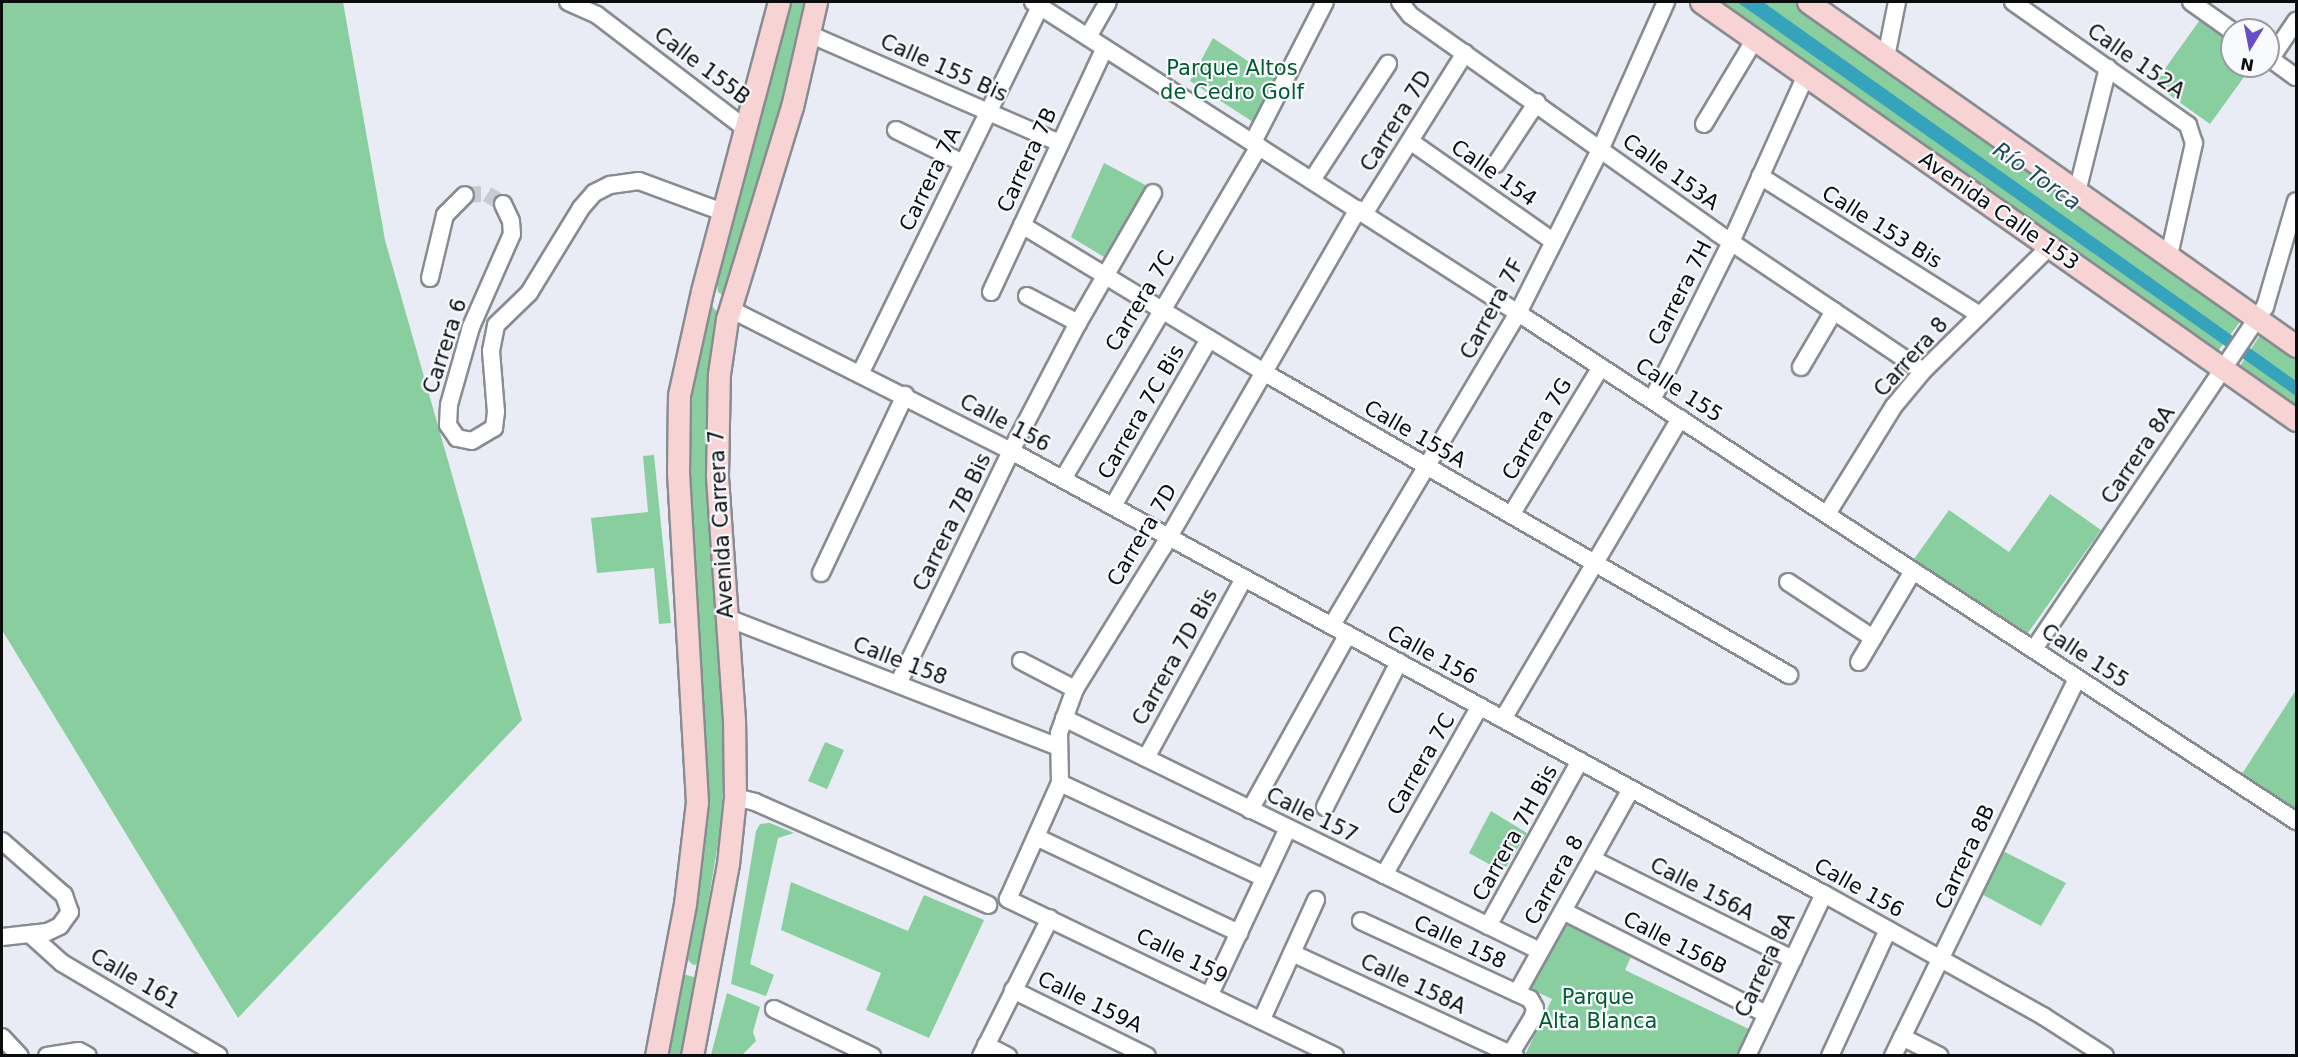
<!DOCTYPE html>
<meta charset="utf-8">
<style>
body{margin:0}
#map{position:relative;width:2298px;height:1057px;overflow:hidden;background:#e9ecf4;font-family:"DejaVu Sans",sans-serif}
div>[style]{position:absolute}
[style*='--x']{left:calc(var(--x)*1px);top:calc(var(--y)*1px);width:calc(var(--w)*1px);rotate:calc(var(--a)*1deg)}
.green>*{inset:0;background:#88ce9e}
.water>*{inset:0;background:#35a3bc}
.minor-tunnel>*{height:16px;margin-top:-8px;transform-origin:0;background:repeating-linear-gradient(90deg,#c8cad2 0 16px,transparent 0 24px)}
.roads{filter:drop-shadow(2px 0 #888c92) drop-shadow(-2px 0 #888c92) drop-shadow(0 2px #888c92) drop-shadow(0 -2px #888c92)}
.minor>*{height:16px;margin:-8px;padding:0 8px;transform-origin:8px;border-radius:8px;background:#fff}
.major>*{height:21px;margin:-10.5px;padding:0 10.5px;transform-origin:10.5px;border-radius:10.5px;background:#f7d3d4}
span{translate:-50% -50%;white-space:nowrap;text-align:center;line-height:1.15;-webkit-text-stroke:4.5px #f8fafe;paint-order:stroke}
.street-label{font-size:21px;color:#0b0c0e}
.park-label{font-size:21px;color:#005b2e}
.water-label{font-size:22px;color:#1e4c57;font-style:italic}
.frame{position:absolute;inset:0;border:3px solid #0b0c0e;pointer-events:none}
.north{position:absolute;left:2220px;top:18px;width:60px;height:60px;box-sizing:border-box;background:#f8fafe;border:2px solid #999b9e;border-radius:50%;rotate:190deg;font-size:16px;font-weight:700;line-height:24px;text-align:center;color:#0b0c0e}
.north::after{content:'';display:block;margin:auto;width:21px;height:27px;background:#6a4dc6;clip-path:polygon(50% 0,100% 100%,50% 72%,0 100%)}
</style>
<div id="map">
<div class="green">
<div style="clip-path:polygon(2px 2px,343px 2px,385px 240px,522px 720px,238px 1018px,2px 630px)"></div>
<div style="clip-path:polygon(787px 2px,806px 2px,782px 106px,724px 296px,718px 292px,717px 282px)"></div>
<div style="clip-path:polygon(1715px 2px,1797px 2px,2242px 319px,2215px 355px)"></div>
<div style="clip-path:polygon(2202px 17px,2232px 38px,2232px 66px,2252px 66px,2210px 124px,2154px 84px)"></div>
<div style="clip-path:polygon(1213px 38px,1275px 79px,1253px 122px,1190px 81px)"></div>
<div style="clip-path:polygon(1104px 163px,1149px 187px,1109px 260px,1071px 237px)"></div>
<div style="clip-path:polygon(705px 298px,720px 315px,710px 369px,705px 443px,726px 753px,720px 831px,698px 964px,693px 965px,688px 960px,701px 873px,706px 757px,686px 429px,690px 373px)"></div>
<div style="clip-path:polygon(2262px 332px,2296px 356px,2296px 407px,2240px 366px)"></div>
<div style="clip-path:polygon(654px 455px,671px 623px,659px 624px,654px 568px,597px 573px,591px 518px,648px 512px,643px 456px)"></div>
<div style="clip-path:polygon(2050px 494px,2101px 530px,2025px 637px,1914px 559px,1949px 510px,2009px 552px)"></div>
<div style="clip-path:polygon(2296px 690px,2296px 813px,2240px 777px)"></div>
<div style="clip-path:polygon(825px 742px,844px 750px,827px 789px,808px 781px)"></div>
<div style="clip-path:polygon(1491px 811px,1527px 833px,1503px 872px,1469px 853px)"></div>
<div style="clip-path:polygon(770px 823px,794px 833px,778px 838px,750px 964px,774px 975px,766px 996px,731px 984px,756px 831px,760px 824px)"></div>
<div style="clip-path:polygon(1995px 847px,2066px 883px,2041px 926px,1974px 890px)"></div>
<div style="clip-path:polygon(791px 882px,908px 931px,924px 895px,984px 920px,929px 1038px,866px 1010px,881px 973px,781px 930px)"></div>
<div style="clip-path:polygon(1562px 916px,1634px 950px,1625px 970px,1753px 1031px,1741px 1055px,1525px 1055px,1552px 999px,1528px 988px)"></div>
<div style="clip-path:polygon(680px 973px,697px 978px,681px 1055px,663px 1056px)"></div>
<div style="clip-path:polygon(727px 993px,760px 1007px,753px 1032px,756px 1041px,742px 1055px,711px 1055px)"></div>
</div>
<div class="water">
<div style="clip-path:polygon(1737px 2px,1763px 2px,2296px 381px,2296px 396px)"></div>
</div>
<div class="minor-tunnel">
<div style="--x:465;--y:195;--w:22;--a:-3"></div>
<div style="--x:487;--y:194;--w:19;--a:32"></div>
</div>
<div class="roads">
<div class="minor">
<div style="--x:568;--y:2;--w:32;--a:24"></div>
<div style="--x:597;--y:15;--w:188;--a:37.4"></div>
<div style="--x:1033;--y:2;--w:576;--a:32.67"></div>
<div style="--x:1518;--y:313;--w:929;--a:33.14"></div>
<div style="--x:1400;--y:2;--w:16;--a:52"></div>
<div style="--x:1410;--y:15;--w:375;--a:35.3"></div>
<div style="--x:1716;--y:232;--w:249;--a:33.9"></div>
<div style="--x:2013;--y:2;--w:214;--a:35.1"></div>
<div style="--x:2188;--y:125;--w:19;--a:72"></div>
<div style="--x:2194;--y:143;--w:116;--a:102.5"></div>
<div style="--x:2191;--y:2;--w:50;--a:35.3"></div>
<div style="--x:809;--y:34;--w:274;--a:23.5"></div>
<div style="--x:1088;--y:37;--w:40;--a:-60.3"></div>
<div style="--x:1886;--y:57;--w:56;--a:-78.7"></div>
<div style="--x:2268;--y:57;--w:34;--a:36"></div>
<div style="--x:2271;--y:58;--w:45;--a:-56"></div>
<div style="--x:1704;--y:124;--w:99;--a:-59"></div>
<div style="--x:896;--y:130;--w:75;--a:26.2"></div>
<div style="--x:1410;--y:141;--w:174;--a:35"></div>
<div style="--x:1253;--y:142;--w:157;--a:-62.8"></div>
<div style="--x:1496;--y:164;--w:74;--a:-56.5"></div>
<div style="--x:1760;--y:176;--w:260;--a:32.3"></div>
<div style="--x:1312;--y:180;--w:139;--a:-56.8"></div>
<div style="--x:2077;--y:192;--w:128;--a:-76"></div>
<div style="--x:503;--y:204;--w:19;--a:65"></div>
<div style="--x:511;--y:221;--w:13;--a:86"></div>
<div style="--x:512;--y:234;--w:102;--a:113.8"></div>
<div style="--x:471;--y:327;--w:81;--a:105.8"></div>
<div style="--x:449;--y:405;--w:20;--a:93"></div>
<div style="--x:448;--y:425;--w:16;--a:55"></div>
<div style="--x:457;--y:438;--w:15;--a:11"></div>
<div style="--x:472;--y:441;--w:26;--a:-31"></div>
<div style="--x:494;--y:428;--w:16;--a:-83"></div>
<div style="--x:496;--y:412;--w:61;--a:-94.7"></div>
<div style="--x:491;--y:351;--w:26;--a:-79"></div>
<div style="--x:496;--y:325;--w:46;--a:-44.1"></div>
<div style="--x:529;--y:293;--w:100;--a:-58.5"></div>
<div style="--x:581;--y:208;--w:20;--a:-49"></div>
<div style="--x:594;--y:193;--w:18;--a:-27"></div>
<div style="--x:610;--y:185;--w:29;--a:-8"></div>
<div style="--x:639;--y:181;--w:90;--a:20.3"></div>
<div style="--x:1364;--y:214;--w:190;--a:-57.9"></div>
<div style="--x:1022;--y:225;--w:285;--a:31.3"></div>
<div style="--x:1265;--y:373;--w:605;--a:29.96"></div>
<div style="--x:430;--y:278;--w:65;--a:-76.6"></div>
<div style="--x:445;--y:215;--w:28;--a:-45"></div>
<div style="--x:991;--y:292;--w:269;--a:-65"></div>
<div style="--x:1027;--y:296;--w:58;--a:27.9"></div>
<div style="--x:730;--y:309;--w:315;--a:26.8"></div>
<div style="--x:1011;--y:451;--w:926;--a:28.59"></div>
<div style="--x:1824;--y:894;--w:251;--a:29.1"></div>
<div style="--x:2043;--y:1016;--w:74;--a:32.8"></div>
<div style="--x:1801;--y:367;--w:65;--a:-59.5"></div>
<div style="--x:861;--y:372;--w:407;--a:-63.9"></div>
<div style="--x:1652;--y:400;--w:177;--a:-63.4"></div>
<div style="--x:1731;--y:242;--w:183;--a:-65.8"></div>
<div style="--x:1063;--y:479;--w:386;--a:-59.5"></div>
<div style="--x:1113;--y:506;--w:193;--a:-60.1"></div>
<div style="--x:1827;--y:514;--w:127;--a:-58.2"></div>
<div style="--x:1894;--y:406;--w:45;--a:-50.4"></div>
<div style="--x:1923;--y:371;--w:178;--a:-44.5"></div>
<div style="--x:1511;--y:515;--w:173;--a:-58.7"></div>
<div style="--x:821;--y:573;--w:197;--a:-64.7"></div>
<div style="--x:1788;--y:582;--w:102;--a:33.4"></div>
<div style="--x:725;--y:617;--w:358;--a:21.3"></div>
<div style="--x:1332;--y:625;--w:363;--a:-59.2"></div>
<div style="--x:1518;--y:313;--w:185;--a:-63.3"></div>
<div style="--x:1601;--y:148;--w:160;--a:-66"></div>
<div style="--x:2034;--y:649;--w:413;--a:-56"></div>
<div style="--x:2265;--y:307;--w:110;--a:-73.7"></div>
<div style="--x:1021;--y:661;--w:61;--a:27.4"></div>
<div style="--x:1859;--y:662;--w:106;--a:-59.3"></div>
<div style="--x:898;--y:684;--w:259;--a:-64.1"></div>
<div style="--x:1011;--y:451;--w:144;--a:-62.4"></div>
<div style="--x:1078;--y:323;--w:150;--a:-60"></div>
<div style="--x:1064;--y:718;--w:530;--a:26.08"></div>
<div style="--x:1503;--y:719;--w:349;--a:-59.5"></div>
<div style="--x:1146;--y:758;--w:205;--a:-61.4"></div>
<div style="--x:1060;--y:783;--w:225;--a:25"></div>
<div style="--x:735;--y:797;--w:21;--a:14"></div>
<div style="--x:755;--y:802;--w:255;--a:23.8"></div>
<div style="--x:1325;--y:807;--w:163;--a:-63"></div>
<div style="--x:1250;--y:810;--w:201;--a:-60.9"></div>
<div style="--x:1036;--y:837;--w:225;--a:25.3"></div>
<div style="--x:2;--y:841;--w:82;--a:41.1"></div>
<div style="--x:64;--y:895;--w:18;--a:71"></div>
<div style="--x:70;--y:912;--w:17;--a:126"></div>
<div style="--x:60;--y:926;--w:14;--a:155"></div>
<div style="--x:47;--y:932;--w:45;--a:173.7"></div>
<div style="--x:1592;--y:859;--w:225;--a:26.5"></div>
<div style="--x:1384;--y:875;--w:194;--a:-60.4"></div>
<div style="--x:1563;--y:911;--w:228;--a:26.9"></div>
<div style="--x:1361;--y:921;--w:186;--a:24.8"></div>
<div style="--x:1530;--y:999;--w:10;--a:61"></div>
<div style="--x:1535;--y:1008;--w:9;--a:103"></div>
<div style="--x:1533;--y:1017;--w:42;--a:121.4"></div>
<div style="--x:1488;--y:926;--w:189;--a:-60.9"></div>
<div style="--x:32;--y:936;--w:40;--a:42"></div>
<div style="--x:62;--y:963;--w:182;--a:30.6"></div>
<div style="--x:1292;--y:953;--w:246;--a:24.8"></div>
<div style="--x:1013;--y:990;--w:149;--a:26.2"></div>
<div style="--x:1517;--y:993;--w:234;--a:-60.8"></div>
<div style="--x:1210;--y:994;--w:183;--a:-64.8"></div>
<div style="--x:774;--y:1009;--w:109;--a:25.6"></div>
<div style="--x:1262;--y:1019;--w:131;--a:-65.6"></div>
<div style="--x:2;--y:1037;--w:26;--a:47"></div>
<div style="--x:1902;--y:1037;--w:42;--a:26.6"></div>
<div style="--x:986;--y:1045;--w:25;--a:27"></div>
<div style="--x:47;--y:1056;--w:32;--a:-9"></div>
<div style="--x:79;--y:1051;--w:10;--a:29"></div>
<div style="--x:981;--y:1056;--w:154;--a:-63.4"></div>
<div style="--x:1335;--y:1056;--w:363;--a:-154.4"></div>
<div style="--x:1008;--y:899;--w:127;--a:-65.9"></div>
<div style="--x:1060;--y:783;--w:50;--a:-91.1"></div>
<div style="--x:1059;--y:733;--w:47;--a:-70"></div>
<div style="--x:1075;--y:689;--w:167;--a:-58.2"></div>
<div style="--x:1163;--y:547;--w:390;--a:-60"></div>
<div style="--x:1747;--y:1056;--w:179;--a:-64.6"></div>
<div style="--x:1830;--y:1056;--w:139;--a:-65.3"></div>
<div style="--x:1893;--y:1056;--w:420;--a:-64"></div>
</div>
<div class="major">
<div style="--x:1701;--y:2;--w:727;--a:35.09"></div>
<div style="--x:1808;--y:2;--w:597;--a:35.18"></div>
<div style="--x:656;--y:1056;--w:155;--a:-79.2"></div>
<div style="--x:685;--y:904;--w:103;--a:-83.3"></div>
<div style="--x:697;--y:802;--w:329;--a:-93.3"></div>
<div style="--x:678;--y:474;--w:79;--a:-89.3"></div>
<div style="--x:679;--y:395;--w:107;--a:-77.5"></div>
<div style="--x:702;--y:291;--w:299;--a:-75.1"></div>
<div style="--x:692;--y:1056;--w:195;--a:-79.4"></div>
<div style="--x:728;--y:864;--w:67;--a:-84"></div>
<div style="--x:735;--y:797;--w:77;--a:-90.7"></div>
<div style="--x:734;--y:720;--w:246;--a:-94"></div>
<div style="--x:717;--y:475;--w:101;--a:-88.9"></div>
<div style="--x:719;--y:374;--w:56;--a:-81.7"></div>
<div style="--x:727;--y:319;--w:222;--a:-73"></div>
<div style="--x:792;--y:107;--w:108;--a:-77.1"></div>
</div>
</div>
<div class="street-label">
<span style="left:2136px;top:61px;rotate:35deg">Calle 152A</span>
<span style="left:702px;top:66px;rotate:37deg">Calle 155B</span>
<span style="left:944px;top:68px;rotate:24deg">Calle 155 Bis</span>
<span style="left:1396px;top:121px;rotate:-58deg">Carrera 7D</span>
<span style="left:1027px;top:160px;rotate:-65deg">Carrera 7B</span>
<span style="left:1671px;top:172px;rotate:36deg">Calle 153A</span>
<span style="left:1494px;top:173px;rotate:35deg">Calle 154</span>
<span style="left:930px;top:179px;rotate:-64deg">Carrera 7A</span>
<span style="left:1999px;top:211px;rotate:35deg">Avenida Calle 153</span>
<span style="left:1882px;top:227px;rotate:32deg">Calle 153 Bis</span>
<span style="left:1680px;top:293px;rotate:-63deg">Carrera 7H</span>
<span style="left:1140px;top:301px;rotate:-59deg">Carrera 7C</span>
<span style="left:1492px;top:309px;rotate:-62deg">Carrera 7F</span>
<span style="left:445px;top:346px;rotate:-72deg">Carrera 6</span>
<span style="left:1911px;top:357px;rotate:-48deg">Carrera 8</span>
<span style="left:1679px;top:390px;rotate:33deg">Calle 155</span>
<span style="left:1141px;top:412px;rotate:-60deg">Carrera 7C Bis</span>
<span style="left:1005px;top:423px;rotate:28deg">Calle 156</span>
<span style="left:1537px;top:429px;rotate:-59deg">Carrera 7G</span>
<span style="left:1415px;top:434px;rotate:30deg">Calle 155A</span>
<span style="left:2138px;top:455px;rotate:-56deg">Carrera 8A</span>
<span style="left:952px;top:522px;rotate:-64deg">Carrera 7B Bis</span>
<span style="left:721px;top:524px;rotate:-93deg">Avenida Carrera 7</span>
<span style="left:1142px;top:535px;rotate:-59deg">Carrera 7D</span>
<span style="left:1432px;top:655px;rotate:29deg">Calle 156</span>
<span style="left:2085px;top:656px;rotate:33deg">Calle 155</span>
<span style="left:1175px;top:657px;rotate:-61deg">Carrera 7D Bis</span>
<span style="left:900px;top:661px;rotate:21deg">Calle 158</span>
<span style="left:1421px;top:764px;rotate:-60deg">Carrera 7C</span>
<span style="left:1312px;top:815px;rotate:26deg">Calle 157</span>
<span style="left:1515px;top:833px;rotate:-61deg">Carrera 7H Bis</span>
<span style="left:1965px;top:857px;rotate:-65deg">Carrera 8B</span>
<span style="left:1554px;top:880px;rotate:-61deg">Carrera 8</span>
<span style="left:1859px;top:888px;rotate:29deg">Calle 156</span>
<span style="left:1702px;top:889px;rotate:27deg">Calle 156A</span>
<span style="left:1460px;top:942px;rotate:25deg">Calle 158</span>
<span style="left:1675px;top:943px;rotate:27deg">Calle 156B</span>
<span style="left:1182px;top:956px;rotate:26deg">Calle 159</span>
<span style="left:1765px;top:965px;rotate:-65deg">Carrera 8A</span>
<span style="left:135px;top:979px;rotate:30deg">Calle 161</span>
<span style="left:1413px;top:984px;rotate:25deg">Calle 158A</span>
<span style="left:1090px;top:1002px;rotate:26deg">Calle 159A</span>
</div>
<div class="park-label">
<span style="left:1232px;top:80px">Parque Altos<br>de Cedro Golf</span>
<span style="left:1598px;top:1009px">Parque<br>Alta Blanca</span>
</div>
<div class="water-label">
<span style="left:2037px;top:176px;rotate:35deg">Río Torca</span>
</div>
<div class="frame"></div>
<div class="north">N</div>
</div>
